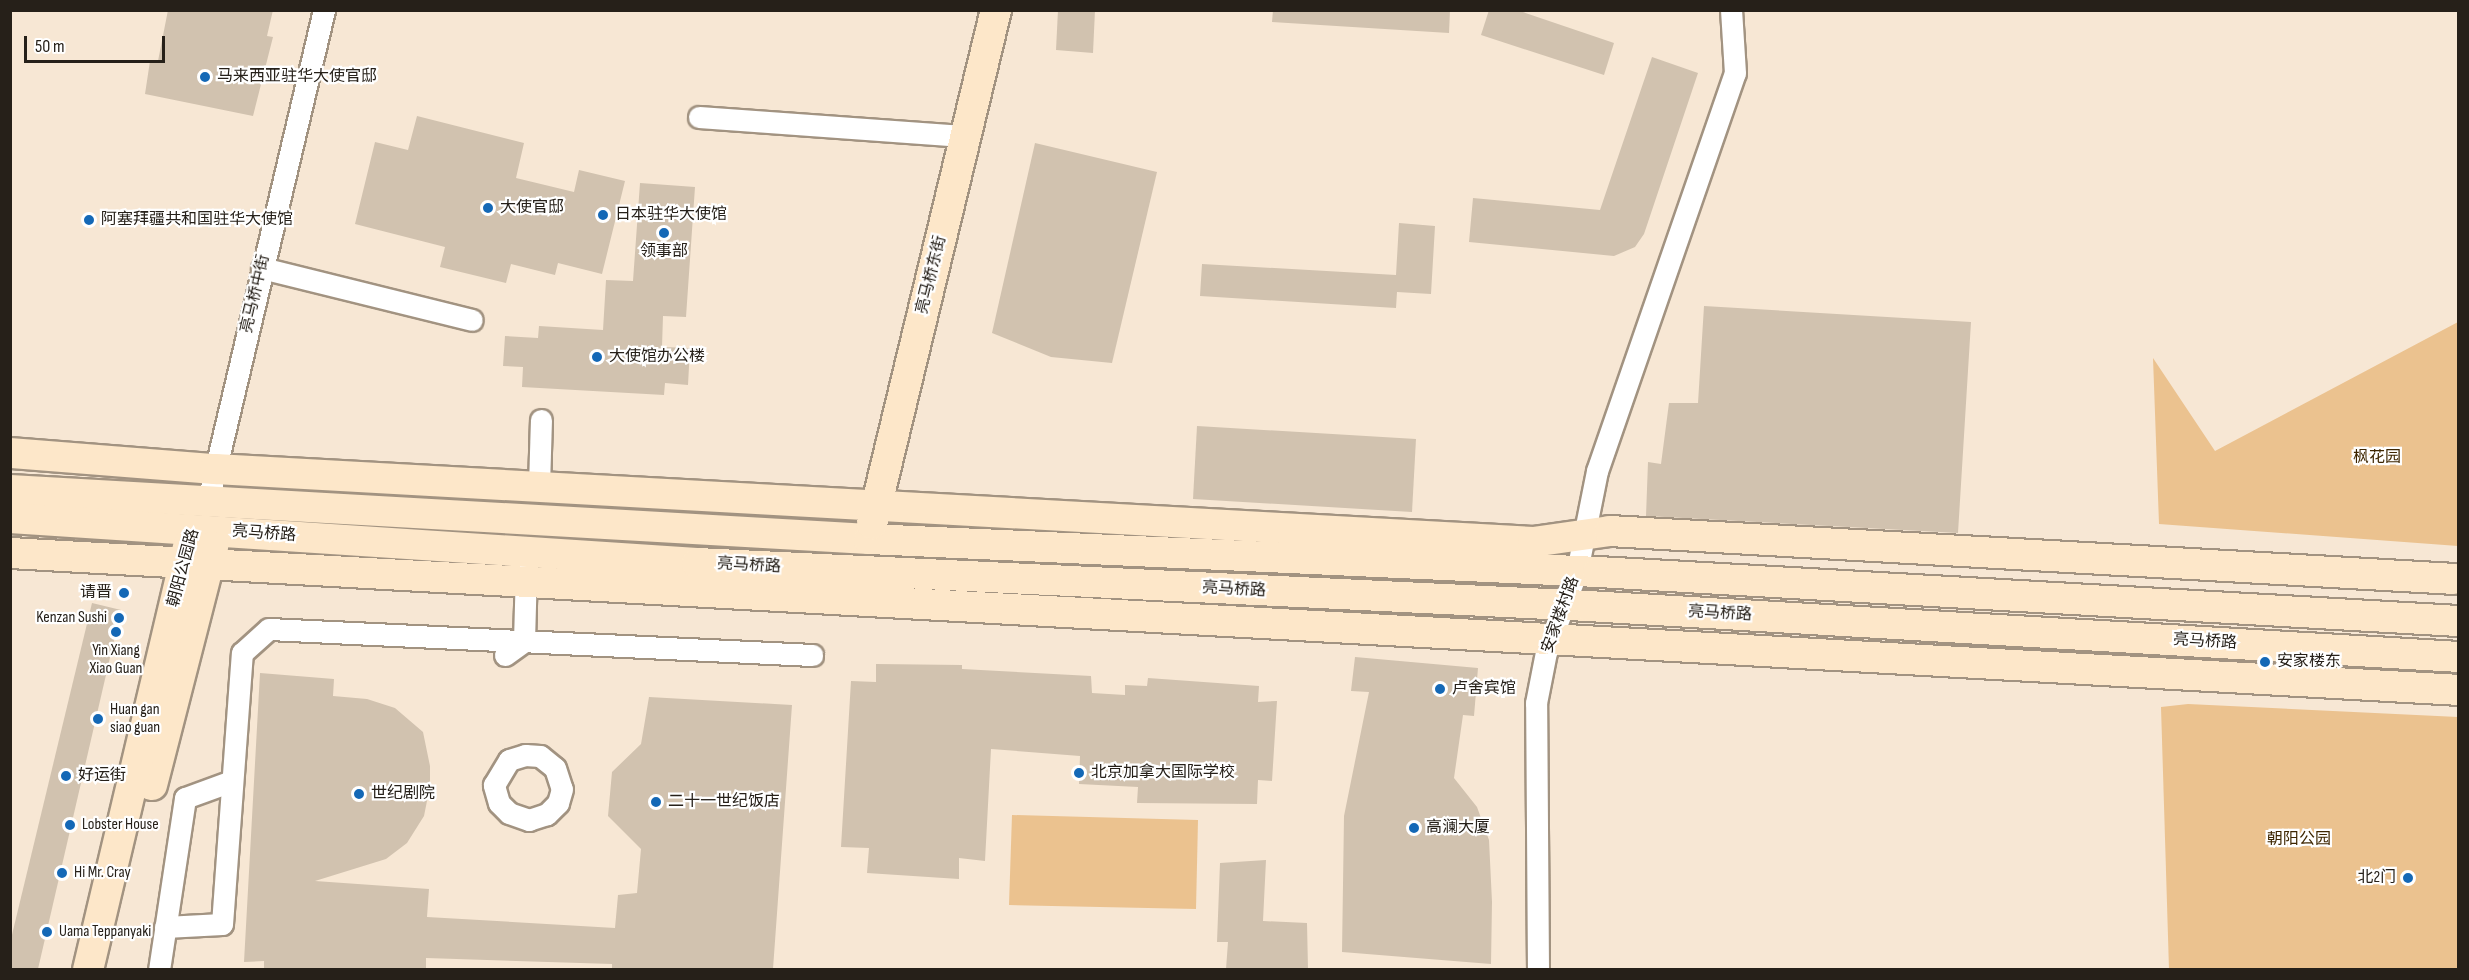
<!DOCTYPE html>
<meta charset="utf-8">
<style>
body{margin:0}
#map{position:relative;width:2469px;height:980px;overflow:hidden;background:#f7e7d4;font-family:"Sofia Sans Condensed","Noto Sans SC",sans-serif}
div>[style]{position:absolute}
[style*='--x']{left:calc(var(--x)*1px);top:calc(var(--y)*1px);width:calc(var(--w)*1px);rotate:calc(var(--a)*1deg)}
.green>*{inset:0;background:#ebc28f}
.building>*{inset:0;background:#d1c2af}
.roads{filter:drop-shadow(2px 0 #a29381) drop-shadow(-2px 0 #a29381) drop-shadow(0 2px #a29381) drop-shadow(0 -2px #a29381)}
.street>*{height:21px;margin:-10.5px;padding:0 10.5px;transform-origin:10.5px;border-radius:10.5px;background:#fff}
.secondary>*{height:30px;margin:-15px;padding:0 15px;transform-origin:15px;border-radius:15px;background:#fde7c9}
.dots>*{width:16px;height:16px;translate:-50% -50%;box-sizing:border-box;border:3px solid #fff;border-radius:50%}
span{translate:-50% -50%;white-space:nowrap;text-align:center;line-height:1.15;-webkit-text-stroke:4.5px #fff;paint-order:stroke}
.poi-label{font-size:16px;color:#262019}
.left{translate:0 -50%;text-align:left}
.right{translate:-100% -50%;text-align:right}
.street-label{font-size:16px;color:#262019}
.park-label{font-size:16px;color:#3e2601}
.frame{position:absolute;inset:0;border:12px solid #262019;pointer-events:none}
.scale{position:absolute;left:24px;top:36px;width:141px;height:27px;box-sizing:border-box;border:3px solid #262019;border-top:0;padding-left:8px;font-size:18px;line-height:21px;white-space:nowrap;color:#262019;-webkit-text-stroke:4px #fff;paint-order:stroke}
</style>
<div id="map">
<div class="green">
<div style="clip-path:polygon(2458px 322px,2458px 546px,2159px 524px,2153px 358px,2215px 451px)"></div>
<div style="clip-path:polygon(2188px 704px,2458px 717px,2458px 969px,2169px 969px,2161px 707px)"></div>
<div style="clip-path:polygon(1012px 815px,1198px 820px,1196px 909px,1009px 905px)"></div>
</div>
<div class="building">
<div style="clip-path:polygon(168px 10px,273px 10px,267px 36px,273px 37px,253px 116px,145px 94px,150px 61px,158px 61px)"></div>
<div style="clip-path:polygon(1058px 10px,1095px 10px,1093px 53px,1056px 50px)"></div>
<div style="clip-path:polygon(1273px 10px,1450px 10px,1449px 33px,1272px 22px)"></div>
<div style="clip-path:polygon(1489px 10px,1517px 10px,1614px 43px,1604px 75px,1481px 35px)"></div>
<div style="clip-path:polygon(1652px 57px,1698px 73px,1644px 234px,1635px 247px,1614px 256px,1469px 242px,1473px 198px,1600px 210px)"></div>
<div style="clip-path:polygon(417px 116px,524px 143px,516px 178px,574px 192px,579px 170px,625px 181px,602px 274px,558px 263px,555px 275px,511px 264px,506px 283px,440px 267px,445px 247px,355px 224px,375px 142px,408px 150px)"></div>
<div style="clip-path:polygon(1035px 143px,1157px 172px,1112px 363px,1051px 357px,992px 333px)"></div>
<div style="clip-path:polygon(640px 183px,695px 187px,686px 317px,663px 316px,662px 347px,690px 348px,688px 385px,665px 383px,664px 395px,522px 387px,523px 367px,503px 366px,505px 336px,538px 338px,539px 326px,603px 330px,606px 280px,633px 281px)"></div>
<div style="clip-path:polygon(1399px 223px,1435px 226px,1431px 294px,1397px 292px,1396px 308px,1200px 296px,1202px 264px,1396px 275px)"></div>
<div style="clip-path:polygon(1704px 306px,1971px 322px,1958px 533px,1646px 516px,1648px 462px,1661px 464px,1669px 403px,1698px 403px)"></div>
<div style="clip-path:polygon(1197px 426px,1416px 439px,1412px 512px,1193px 499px)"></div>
<div style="clip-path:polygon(92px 603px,121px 610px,38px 969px,10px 969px,10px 943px)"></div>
<div style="clip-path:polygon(1355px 657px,1478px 668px,1474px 716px,1463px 715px,1454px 778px,1477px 807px,1489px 840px,1492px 902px,1491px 964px,1342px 952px,1344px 816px,1369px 692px,1351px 691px)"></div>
<div style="clip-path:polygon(876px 664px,962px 665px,962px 669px,1091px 676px,1092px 693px,1125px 695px,1125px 685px,1147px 686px,1148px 678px,1259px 686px,1258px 702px,1277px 701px,1272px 781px,1258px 780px,1257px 804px,1137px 803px,1138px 787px,1079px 784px,1080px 756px,991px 749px,985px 861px,959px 858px,959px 879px,867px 873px,869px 848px,841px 847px,851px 681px,876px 682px)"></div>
<div style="clip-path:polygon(260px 673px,334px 679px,333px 696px,367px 699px,395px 708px,423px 732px,430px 766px,430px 786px,424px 816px,407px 843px,386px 859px,315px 881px,429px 889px,427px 917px,615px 928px,618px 895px,637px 893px,641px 849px,608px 816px,612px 772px,641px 744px,649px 697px,792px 705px,773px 969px,612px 969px,612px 964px,426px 958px,426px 969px,264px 969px,264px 961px,244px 962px)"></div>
<div style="clip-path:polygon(1266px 860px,1263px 921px,1307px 923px,1308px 969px,1226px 969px,1228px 942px,1217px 942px,1220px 863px)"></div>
</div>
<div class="roads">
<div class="street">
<div style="--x:699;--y:117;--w:268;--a:4.1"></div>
<div style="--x:262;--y:268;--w:216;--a:13.9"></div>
<div style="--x:539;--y:486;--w:66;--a:-88.3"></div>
<div style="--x:208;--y:501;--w:505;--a:-76.71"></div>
<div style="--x:505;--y:655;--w:24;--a:-36"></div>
<div style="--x:524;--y:641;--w:72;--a:-88.4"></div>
<div style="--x:525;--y:755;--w:15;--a:4"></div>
<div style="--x:540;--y:756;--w:19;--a:39"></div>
<div style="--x:555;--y:768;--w:22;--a:72"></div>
<div style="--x:562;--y:789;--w:15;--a:106"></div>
<div style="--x:558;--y:803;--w:16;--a:135"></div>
<div style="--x:547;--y:814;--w:19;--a:162"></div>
<div style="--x:529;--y:820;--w:21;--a:-161"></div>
<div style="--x:509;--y:813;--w:14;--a:-135"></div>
<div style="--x:499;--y:803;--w:19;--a:-106"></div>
<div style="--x:494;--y:785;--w:29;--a:-59"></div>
<div style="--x:509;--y:760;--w:17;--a:-17"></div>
<div style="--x:165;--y:927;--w:57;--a:-3"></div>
<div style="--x:222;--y:924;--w:272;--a:-85.8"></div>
<div style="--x:242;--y:653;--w:36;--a:-42"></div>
<div style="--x:269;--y:629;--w:544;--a:2.74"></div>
<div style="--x:159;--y:970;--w:174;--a:-81.4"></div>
<div style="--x:185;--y:798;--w:50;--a:-19.9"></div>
<div style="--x:1538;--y:970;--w:267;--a:-90.4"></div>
<div style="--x:1536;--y:703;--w:52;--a:-78.9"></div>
<div style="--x:1546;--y:652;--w:87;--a:-69.1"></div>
<div style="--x:1577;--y:571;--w:102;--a:-78.7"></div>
<div style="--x:1597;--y:471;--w:421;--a:-70.9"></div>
<div style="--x:1735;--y:73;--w:63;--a:-93.6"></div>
</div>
<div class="secondary">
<div style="--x:10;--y:453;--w:206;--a:4.5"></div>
<div style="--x:215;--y:469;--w:1320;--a:3.17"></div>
<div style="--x:1533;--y:542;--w:78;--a:-8.1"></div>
<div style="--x:1610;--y:531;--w:846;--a:3.25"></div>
<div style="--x:10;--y:490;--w:860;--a:3.26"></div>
<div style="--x:869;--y:539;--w:730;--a:2.59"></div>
<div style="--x:1598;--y:572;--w:861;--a:3.26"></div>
<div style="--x:10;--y:518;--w:688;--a:3.75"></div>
<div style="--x:697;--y:563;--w:892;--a:2.76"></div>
<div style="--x:1588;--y:606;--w:871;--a:3.35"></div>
<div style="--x:872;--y:524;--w:529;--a:-76.44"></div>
<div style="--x:10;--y:553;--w:2452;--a:3.2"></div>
<div style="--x:152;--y:785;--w:246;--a:-75.6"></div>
<div style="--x:88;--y:970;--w:438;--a:-76.7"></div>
</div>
</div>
<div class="dots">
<div style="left:205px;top:77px;background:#1468b6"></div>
<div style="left:488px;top:208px;background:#1468b6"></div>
<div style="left:603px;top:215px;background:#1468b6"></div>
<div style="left:89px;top:220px;background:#1468b6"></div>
<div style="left:664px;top:233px;background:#1468b6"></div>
<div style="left:597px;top:357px;background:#1468b6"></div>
<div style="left:124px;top:593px;background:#1468b6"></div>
<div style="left:119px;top:618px;background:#1468b6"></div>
<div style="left:116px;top:632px;background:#1468b6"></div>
<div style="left:2265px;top:662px;background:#1468b6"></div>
<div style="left:1440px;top:689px;background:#1468b6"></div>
<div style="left:98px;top:719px;background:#1468b6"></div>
<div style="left:1079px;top:773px;background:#1468b6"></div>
<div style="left:66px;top:776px;background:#1468b6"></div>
<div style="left:359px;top:794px;background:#1468b6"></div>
<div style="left:656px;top:802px;background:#1468b6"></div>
<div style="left:70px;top:825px;background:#1468b6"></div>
<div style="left:1414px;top:828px;background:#1468b6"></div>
<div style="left:62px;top:873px;background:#1468b6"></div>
<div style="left:2408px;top:878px;background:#1468b6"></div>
<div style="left:47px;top:932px;background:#1468b6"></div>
</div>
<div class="poi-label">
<span class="left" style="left:217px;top:77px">马来西亚驻华大使官邸</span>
<span class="left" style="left:500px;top:208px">大使官邸</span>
<span class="left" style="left:615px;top:215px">日本驻华大使馆</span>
<span class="left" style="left:101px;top:220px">阿塞拜疆共和国驻华大使馆</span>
<span style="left:664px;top:252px">领事部</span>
<span class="left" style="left:609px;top:357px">大使馆办公楼</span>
<span class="right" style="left:112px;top:593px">请晋</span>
<span class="right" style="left:107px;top:618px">Kenzan Sushi</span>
<span style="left:116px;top:660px">Yin Xiang<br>Xiao Guan</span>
<span class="left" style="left:2277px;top:662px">安家楼东</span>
<span class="left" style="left:1452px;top:689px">卢舍宾馆</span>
<span class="left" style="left:110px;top:719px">Huan gan<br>siao guan</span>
<span class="left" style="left:1091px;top:773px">北京加拿大国际学校</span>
<span class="left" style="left:78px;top:776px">好运街</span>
<span class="left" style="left:371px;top:794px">世纪剧院</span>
<span class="left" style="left:668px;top:802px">二十一世纪饭店</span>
<span class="left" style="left:82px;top:825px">Lobster House</span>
<span class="left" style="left:1426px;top:828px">高澜大厦</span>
<span class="left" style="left:74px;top:873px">Hi Mr. Cray</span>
<span class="right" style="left:2396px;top:878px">北2门</span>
<span class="left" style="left:59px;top:932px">Uama Teppanyaki</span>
</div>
<div class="street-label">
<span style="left:932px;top:275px;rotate:-76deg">亮马桥东街</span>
<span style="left:256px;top:294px;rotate:-77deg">亮马桥中街</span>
<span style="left:264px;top:534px;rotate:4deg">亮马桥路</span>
<span style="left:749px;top:566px;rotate:3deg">亮马桥路</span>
<span style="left:184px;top:568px;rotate:-75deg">朝阳公园路</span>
<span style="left:1234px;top:590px;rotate:3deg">亮马桥路</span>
<span style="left:1720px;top:614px;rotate:3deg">亮马桥路</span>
<span style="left:1561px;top:615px;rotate:-70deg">安家楼村路</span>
<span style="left:2205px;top:642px;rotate:3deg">亮马桥路</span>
</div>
<div class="park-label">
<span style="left:2377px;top:458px">枫花园</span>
<span style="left:2299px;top:840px">朝阳公园</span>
</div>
<div class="frame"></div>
<div class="scale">50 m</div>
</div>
